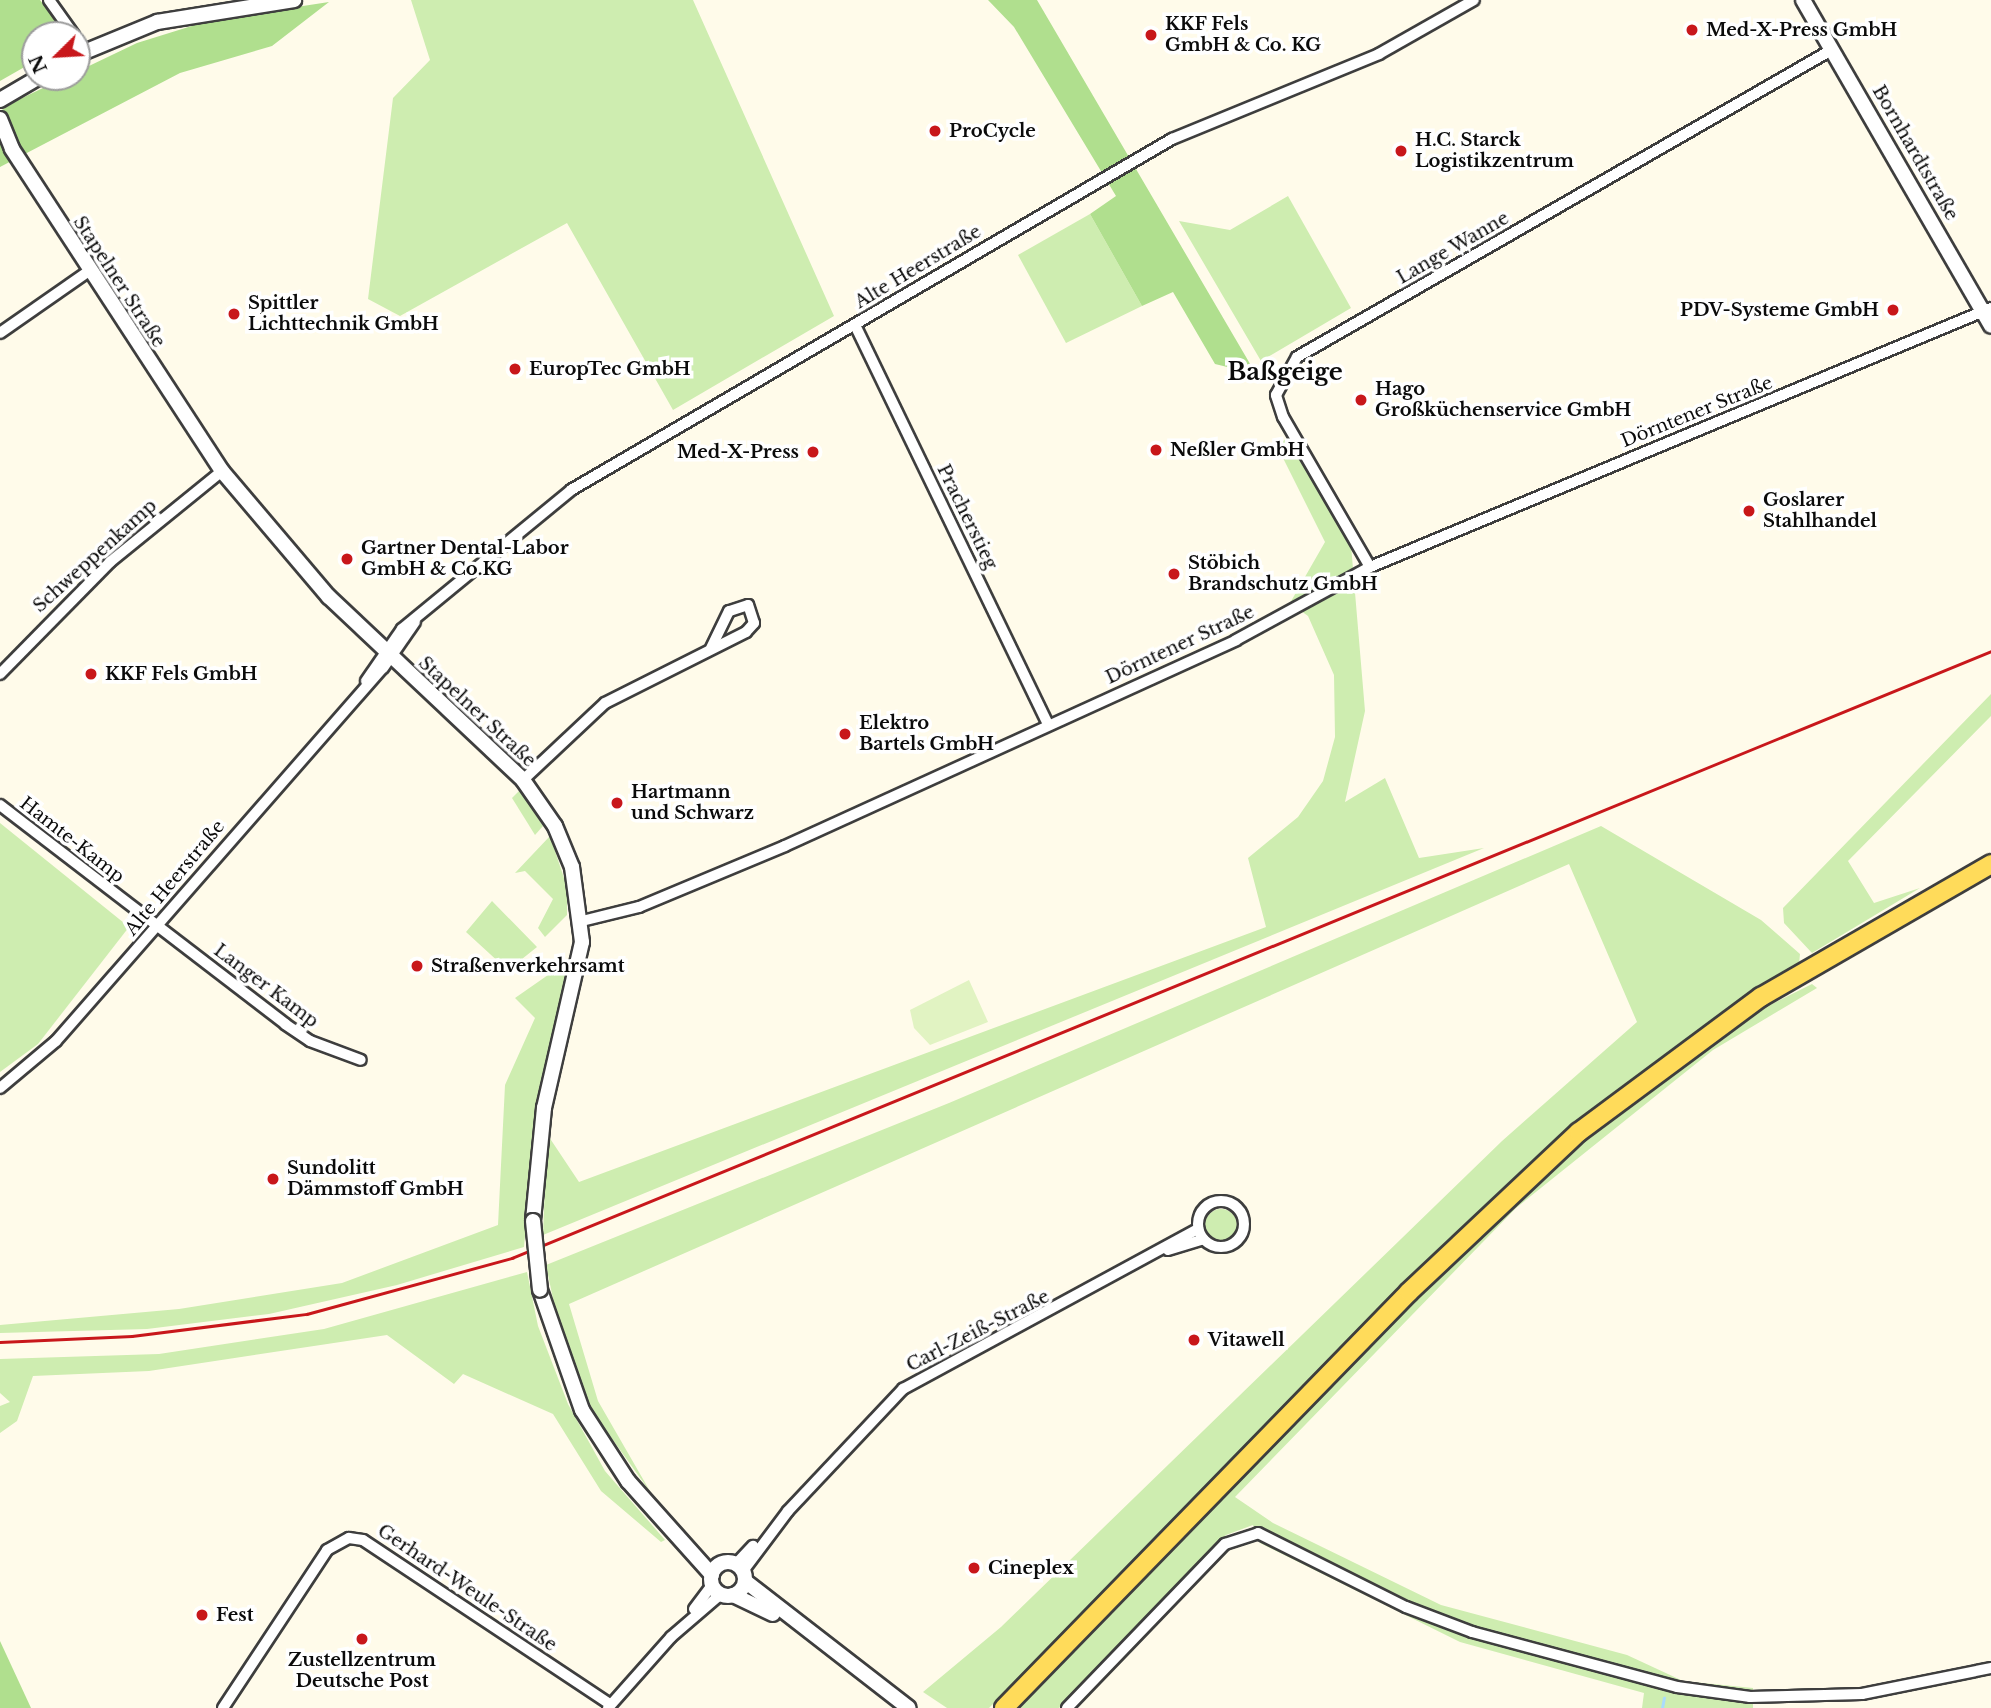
<!DOCTYPE html>
<meta charset="utf-8">
<style>
body{margin:0}
#map{position:relative;width:1991px;height:1708px;overflow:hidden;background:#fffbea;font-family:"Libre Baskerville",serif}
div>[style]{position:absolute}
[style*='--x']{left:calc(var(--x)*1px);top:calc(var(--y)*1px);width:calc(var(--w)*1px);rotate:calc(var(--a)*1deg)}
.green>*{inset:0;background:#ceedb0}
.round{border-radius:50%}
.forest>*{inset:0;background:#b0df8e}
.pitch>*{inset:0;background:#e1f3c2}
.stream>*{height:2.5px;margin:-1.25px;padding:0 1.25px;transform-origin:1.25px;border-radius:1.25px;background:#a9dbfc}
.roads{filter:drop-shadow(2px 0 #3e3e3e) drop-shadow(-2px 0 #3e3e3e) drop-shadow(0 2px #3e3e3e) drop-shadow(0 -2px #3e3e3e)}
.minor>*{height:10px;margin:-5px;padding:0 5px;transform-origin:5px;border-radius:5px;background:#fff}
.minor>.ring{margin:-5px;padding:0;box-sizing:content-box;background:none;border:10px solid #fff;border-radius:50%}
.tertiary>*{height:14px;margin:-7px;padding:0 7px;transform-origin:7px;border-radius:7px;background:#fff}
.tertiary>.ring{margin:-7px;padding:0;box-sizing:content-box;background:none;border:14px solid #fff;border-radius:50%}
.primary>*{height:18px;margin:-9px;padding:0 9px;transform-origin:9px;border-radius:9px;background:#ffdb5a}
.rail>*{height:2.5px;margin:-1.25px;padding:0 1.25px;transform-origin:1.25px;border-radius:1.25px;background:#c8171b}
.bridges{filter:drop-shadow(2px 0 #3e3e3e) drop-shadow(-2px 0 #3e3e3e) drop-shadow(0 2px #3e3e3e) drop-shadow(0 -2px #3e3e3e)}
.tertiary-bridge>*{height:14px;margin:-7px;padding:0 7px;transform-origin:7px;border-radius:7px;background:#fff}
.dots>*{width:19px;height:19px;translate:-50% -50%;box-sizing:border-box;border:4px solid #fff;border-radius:50%}
span{translate:-50% -50%;white-space:nowrap;text-align:center;line-height:1.15;-webkit-text-stroke:7px #fff;paint-order:stroke}
.poi-label{font-size:18px;color:#0b0b0b;font-weight:700}
.left{translate:0 -50%;text-align:left}
.right{translate:-100% -50%;text-align:right}
.street-label{font-size:18px;color:#0b0b0b}
.district-label{font-size:24px;color:#0b0b0b;font-weight:700}
.north{position:absolute;left:21px;top:21px;width:70px;height:70px;box-sizing:border-box;background:#fff;border:2px solid #9d9d9d;border-radius:50%;rotate:246deg;font-size:19px;font-weight:700;line-height:28px;text-align:center;color:#0b0b0b}
.north::after{content:'';display:block;margin:auto;width:24px;height:32px;background:#c8171b;clip-path:polygon(50% 0,100% 100%,50% 72%,0 100%)}
</style>
<div id="map">
<div class="green">
<div style="clip-path:polygon(411px 0,693px 0,834px 316px,673px 410px,567px 223px,400px 316px,368px 299px,393px 98px,430px 60px)"></div>
<div style="clip-path:polygon(1288px 196px,1351px 308px,1261px 361px,1179px 221px,1230px 230px)"></div>
<div style="clip-path:polygon(1090px 214px,1142px 306px,1066px 343px,1018px 255px)"></div>
<div style="clip-path:polygon(1288px 437px,1351px 545px,1365px 711px,1345px 802px,1385px 778px,1419px 858px,1484px 848px,543px 1235px,547px 1134px,579px 1182px,1266px 927px,1248px 858px,1298px 817px,1323px 781px,1335px 737px,1334px 675px,1308px 616px,1290px 603px,1325px 542px,1277px 446px)"></div>
<div style="clip-path:polygon(1991px 694px,1991px 716px,1848px 861px,1874px 903px,1920px 888px,1812px 953px,1784px 923px,1783px 908px)"></div>
<div style="clip-path:polygon(520px 790px,543px 826px,535px 835px,512px 798px)"></div>
<div style="clip-path:polygon(0 823px,129px 927px,38px 1044px,0 1072px)"></div>
<div style="clip-path:polygon(1601px 826px,1761px 920px,1800px 954px,1799px 964px,1662px 1058px,1521px 1173px,989px 1708px,947px 1708px,923px 1692px,1001px 1627px,1502px 1141px,1637px 1022px,1569px 864px,569px 1304px,598px 1401px,651px 1493px,587px 1404px,562px 1342px,546px 1265px,949px 1103px)"></div>
<div style="clip-path:polygon(550px 836px,567px 887px,567px 915px,545px 937px,538px 928px,553px 899px,525px 871px,515px 873px)"></div>
<div style="clip-path:polygon(492px 901px,537px 947px,502px 975px,496px 973px,502px 965px,466px 932px)"></div>
<div style="clip-path:polygon(571px 959px,537px 1099px,524px 1247px,397px 1285px,269px 1314px,147px 1329px,0 1333px,0 1325px,179px 1309px,342px 1283px,498px 1225px,505px 1085px,535px 1018px,515px 998px)"></div>
<div style="clip-path:polygon(1812px 984px,1817px 988px,1713px 1050px,1516px 1208px,1235px 1497px,1273px 1523px,1441px 1605px,1627px 1655px,1683px 1681px,1753px 1688px,1753px 1708px,1642px 1708px,1644px 1693px,1460px 1642px,1260px 1543px,1253px 1525px,1226px 1535px,1059px 1708px,1020px 1708px,1529px 1183px,1732px 1024px)"></div>
<div class="round" style="left:1205px;top:1209px;width:32px;height:32px"></div>
<div style="clip-path:polygon(527px 1272px,538px 1326px,568px 1404px,605px 1471px,665px 1540px,661px 1542px,601px 1491px,553px 1414px,463px 1374px,454px 1384px,387px 1335px,149px 1371px,33px 1376px,17px 1421px,0 1433px,0 1406px,10px 1402px,0 1393px,0 1359px,159px 1354px,324px 1329px)"></div>
</div>
<div class="forest">
<div style="clip-path:polygon(0 0,40px 0,67px 35px,35px 35px,35px 61px,0 81px)"></div>
<div style="clip-path:polygon(988px 0,1037px 0,1256px 374px,1215px 364px,1173px 292px,1142px 306px,1090px 214px,1116px 196px,1014px 27px)"></div>
<div style="clip-path:polygon(329px 2px,272px 46px,180px 73px,0 167px,0 111px,20px 99px,137px 43px,211px 20px)"></div>
<div style="clip-path:polygon(0 1641px,31px 1708px,0 1708px)"></div>
</div>
<div class="pitch">
<div style="clip-path:polygon(969px 980px,988px 1022px,930px 1045px,914px 1028px,910px 1010px)"></div>
</div>
<div class="stream">
<div style="--x:1662;--y:1708;--w:10;--a:-79"></div>
</div>
<div class="roads">
<div class="minor">
<div style="--x:49;--y:0;--w:43;--a:54.5"></div>
<div style="--x:855;--y:325;--w:443;--a:64.2"></div>
<div style="--x:0;--y:333;--w:108;--a:-34.9"></div>
<div style="--x:1370;--y:567;--w:173;--a:-120.1"></div>
<div style="--x:1283;--y:417;--w:23;--a:-108"></div>
<div style="--x:1276;--y:395;--w:43;--a:-61.1"></div>
<div style="--x:1297;--y:357;--w:618;--a:-29.88"></div>
<div style="--x:0;--y:674;--w:157;--a:-45.5"></div>
<div style="--x:110;--y:562;--w:144;--a:-39.1"></div>
<div style="--x:366;--y:681;--w:63;--a:-55.3"></div>
<div style="--x:402;--y:629;--w:219;--a:-39.4"></div>
<div style="--x:571;--y:490;--w:696;--a:-30.29"></div>
<div style="--x:1172;--y:139;--w:224;--a:-22.3"></div>
<div style="--x:1379;--y:54;--w:109;--a:-29.6"></div>
<div style="--x:523;--y:780;--w:112;--a:-43.2"></div>
<div style="--x:605;--y:703;--w:158;--a:-26.7"></div>
<div style="--x:746;--y:632;--w:12;--a:-48"></div>
<div style="--x:754;--y:623;--w:19;--a:-108"></div>
<div style="--x:748;--y:605;--w:20;--a:162"></div>
<div style="--x:729;--y:611;--w:41;--a:115.9"></div>
<div style="--x:0;--y:805;--w:359;--a:37.5"></div>
<div style="--x:285;--y:1024;--w:30;--a:34"></div>
<div style="--x:310;--y:1041;--w:54;--a:20.4"></div>
<div style="--x:582;--y:921;--w:59;--a:-13.8"></div>
<div style="--x:639;--y:907;--w:158;--a:-22.7"></div>
<div style="--x:785;--y:846;--w:496;--a:-24.5"></div>
<div style="--x:1236;--y:640;--w:153;--a:-28.6"></div>
<div style="--x:1370;--y:567;--w:673;--a:-22.64"></div>
<div style="--x:0;--y:1088;--w:73;--a:-40"></div>
<div style="--x:56;--y:1041;--w:496;--a:-48.8"></div>
<div style="--x:383;--y:668;--w:56;--a:-55.2"></div>
<div class="ring" style="left:1198px;top:1201px;width:36px;height:36px"></div>
<div style="--x:1168;--y:1250;--w:37;--a:-17"></div>
<div style="--x:736;--y:1564;--w:25;--a:-47"></div>
<div style="--x:743;--y:1571;--w:75;--a:-53.1"></div>
<div style="--x:788;--y:1511;--w:168;--a:-46.7"></div>
<div style="--x:903;--y:1389;--w:336;--a:-28.5"></div>
<div style="--x:694;--y:1609;--w:31;--a:-53"></div>
<div style="--x:223;--y:1708;--w:189;--a:-56.6"></div>
<div style="--x:327;--y:1550;--w:25;--a:-29"></div>
<div style="--x:349;--y:1538;--w:14;--a:8"></div>
<div style="--x:363;--y:1540;--w:296;--a:33.6"></div>
<div style="--x:608;--y:1708;--w:95;--a:-48.4"></div>
<div style="--x:671;--y:1637;--w:66;--a:-40.7"></div>
<div style="--x:1067;--y:1708;--w:228;--a:-46.1"></div>
<div style="--x:1225;--y:1544;--w:35;--a:-18"></div>
<div style="--x:1258;--y:1533;--w:165;--a:26.6"></div>
<div style="--x:1406;--y:1607;--w:71;--a:20.7"></div>
<div style="--x:1472;--y:1632;--w:212;--a:15"></div>
<div style="--x:1677;--y:1687;--w:74;--a:7.8"></div>
<div style="--x:1750;--y:1697;--w:112;--a:-1.5"></div>
<div style="--x:1862;--y:1694;--w:132;--a:-11.4"></div>
</div>
<div class="tertiary">
<div style="--x:1803;--y:0;--w:376;--a:60"></div>
<div style="--x:77;--y:55;--w:87;--a:-22.4"></div>
<div style="--x:157;--y:22;--w:139;--a:-9.1"></div>
<div style="--x:0;--y:100;--w:45;--a:-30.5"></div>
<div style="--x:0;--y:119;--w:32;--a:68"></div>
<div style="--x:12;--y:149;--w:384;--a:56.9"></div>
<div style="--x:222;--y:471;--w:165;--a:49.7"></div>
<div style="--x:329;--y:597;--w:267;--a:43.3"></div>
<div style="--x:523;--y:780;--w:56;--a:55.2"></div>
<div style="--x:555;--y:826;--w:44;--a:67.5"></div>
<div style="--x:572;--y:867;--w:76;--a:82.4"></div>
<div style="--x:582;--y:942;--w:170;--a:102.9"></div>
<div style="--x:544;--y:1108;--w:114;--a:95.6"></div>
<div style="--x:540;--y:1290;--w:127;--a:70.7"></div>
<div style="--x:582;--y:1410;--w:85;--a:57.1"></div>
<div style="--x:628;--y:1481;--w:126;--a:48.2"></div>
<div class="ring" style="left:711px;top:1562px;width:20px;height:20px"></div>
<div style="--x:745;--y:1581;--w:207;--a:37.8"></div>
<div style="--x:733;--y:1595;--w:44;--a:25.4"></div>
</div>
<div class="primary">
<div style="--x:1004;--y:1708;--w:581;--a:-45.77"></div>
<div style="--x:1409;--y:1292;--w:233;--a:-43.3"></div>
<div style="--x:1579;--y:1132;--w:227;--a:-36.6"></div>
<div style="--x:1761;--y:997;--w:266;--a:-30"></div>
</div>
</div>
<div class="rail">
<div style="--x:0;--y:1342;--w:132;--a:-2.6"></div>
<div style="--x:132;--y:1336;--w:176;--a:-7.2"></div>
<div style="--x:307;--y:1314;--w:213;--a:-15.3"></div>
<div style="--x:512;--y:1258;--w:1599;--a:-22.31"></div>
</div>
<div class="bridges">
<div class="tertiary-bridge">
<div style="--x:533;--y:1221;--w:69;--a:84.2"></div>
</div>
</div>
<div class="dots">
<div style="left:1692px;top:30px;background:#c8171b"></div>
<div style="left:1151px;top:35px;background:#c8171b"></div>
<div style="left:935px;top:131px;background:#c8171b"></div>
<div style="left:1401px;top:151px;background:#c8171b"></div>
<div style="left:1893px;top:310px;background:#c8171b"></div>
<div style="left:234px;top:314px;background:#c8171b"></div>
<div style="left:515px;top:369px;background:#c8171b"></div>
<div style="left:1361px;top:400px;background:#c8171b"></div>
<div style="left:1156px;top:450px;background:#c8171b"></div>
<div style="left:813px;top:452px;background:#c8171b"></div>
<div style="left:1749px;top:511px;background:#c8171b"></div>
<div style="left:347px;top:559px;background:#c8171b"></div>
<div style="left:1174px;top:574px;background:#c8171b"></div>
<div style="left:91px;top:674px;background:#c8171b"></div>
<div style="left:845px;top:734px;background:#c8171b"></div>
<div style="left:617px;top:803px;background:#c8171b"></div>
<div style="left:417px;top:966px;background:#c8171b"></div>
<div style="left:273px;top:1179px;background:#c8171b"></div>
<div style="left:1194px;top:1340px;background:#c8171b"></div>
<div style="left:974px;top:1568px;background:#c8171b"></div>
<div style="left:202px;top:1615px;background:#c8171b"></div>
<div style="left:362px;top:1639px;background:#c8171b"></div>
</div>
<div class="poi-label">
<span class="left" style="left:1165px;top:35px">KKF Fels<br>GmbH &amp; Co. KG</span>
<span class="left" style="left:1706px;top:30px">Med-X-Press GmbH</span>
<span class="left" style="left:949px;top:131px">ProCycle</span>
<span class="left" style="left:1415px;top:151px">H.C. Starck<br>Logistikzentrum</span>
<span class="left" style="left:248px;top:314px">Spittler<br>Lichttechnik GmbH</span>
<span class="right" style="left:1879px;top:310px">PDV-Systeme GmbH</span>
<span class="left" style="left:529px;top:369px">EuropTec GmbH</span>
<span class="left" style="left:1375px;top:400px">Hago<br>Großküchenservice GmbH</span>
<span class="left" style="left:1170px;top:450px">Neßler GmbH</span>
<span class="right" style="left:799px;top:452px">Med-X-Press</span>
<span class="left" style="left:1763px;top:511px">Goslarer<br>Stahlhandel</span>
<span class="left" style="left:361px;top:559px">Gartner Dental-Labor<br>GmbH &amp; Co.KG</span>
<span class="left" style="left:1188px;top:574px">Stöbich<br>Brandschutz GmbH</span>
<span class="left" style="left:105px;top:674px">KKF Fels GmbH</span>
<span class="left" style="left:859px;top:734px">Elektro<br>Bartels GmbH</span>
<span class="left" style="left:631px;top:803px">Hartmann<br>und Schwarz</span>
<span class="left" style="left:431px;top:966px">Straßenverkehrsamt</span>
<span class="left" style="left:287px;top:1179px">Sundolitt<br>Dämmstoff GmbH</span>
<span class="left" style="left:1208px;top:1340px">Vitawell</span>
<span class="left" style="left:988px;top:1568px">Cineplex</span>
<span class="left" style="left:216px;top:1615px">Fest</span>
<span style="left:362px;top:1671px">Zustellzentrum<br>Deutsche Post</span>
</div>
<div class="street-label">
<span style="left:1915px;top:153px;rotate:60deg">Bornhardtstraße</span>
<span style="left:1453px;top:248px;rotate:-30deg">Lange Wanne</span>
<span style="left:918px;top:267px;rotate:-31deg">Alte Heerstraße</span>
<span style="left:119px;top:282px;rotate:57deg">Stapelner Straße</span>
<span style="left:1697px;top:412px;rotate:-22deg">Dörntener Straße</span>
<span style="left:967px;top:517px;rotate:64deg">Pracherstieg</span>
<span style="left:95px;top:556px;rotate:-42deg">Schweppenkamp</span>
<span style="left:1180px;top:645px;rotate:-25deg">Dörntener Straße</span>
<span style="left:477px;top:712px;rotate:43deg">Stapelner Straße</span>
<span style="left:72px;top:840px;rotate:38deg">Hamte-Kamp</span>
<span style="left:175px;top:878px;rotate:-50deg">Alte Heerstraße</span>
<span style="left:266px;top:986px;rotate:37deg">Langer Kamp</span>
<span style="left:978px;top:1331px;rotate:-27deg">Carl-Zeiß-Straße</span>
<span style="left:467px;top:1588px;rotate:34deg">Gerhard-Weule-Straße</span>
</div>
<div class="district-label">
<span style="left:1285px;top:372px">Baßgeige</span>
</div>
<div class="north">N</div>
</div>
